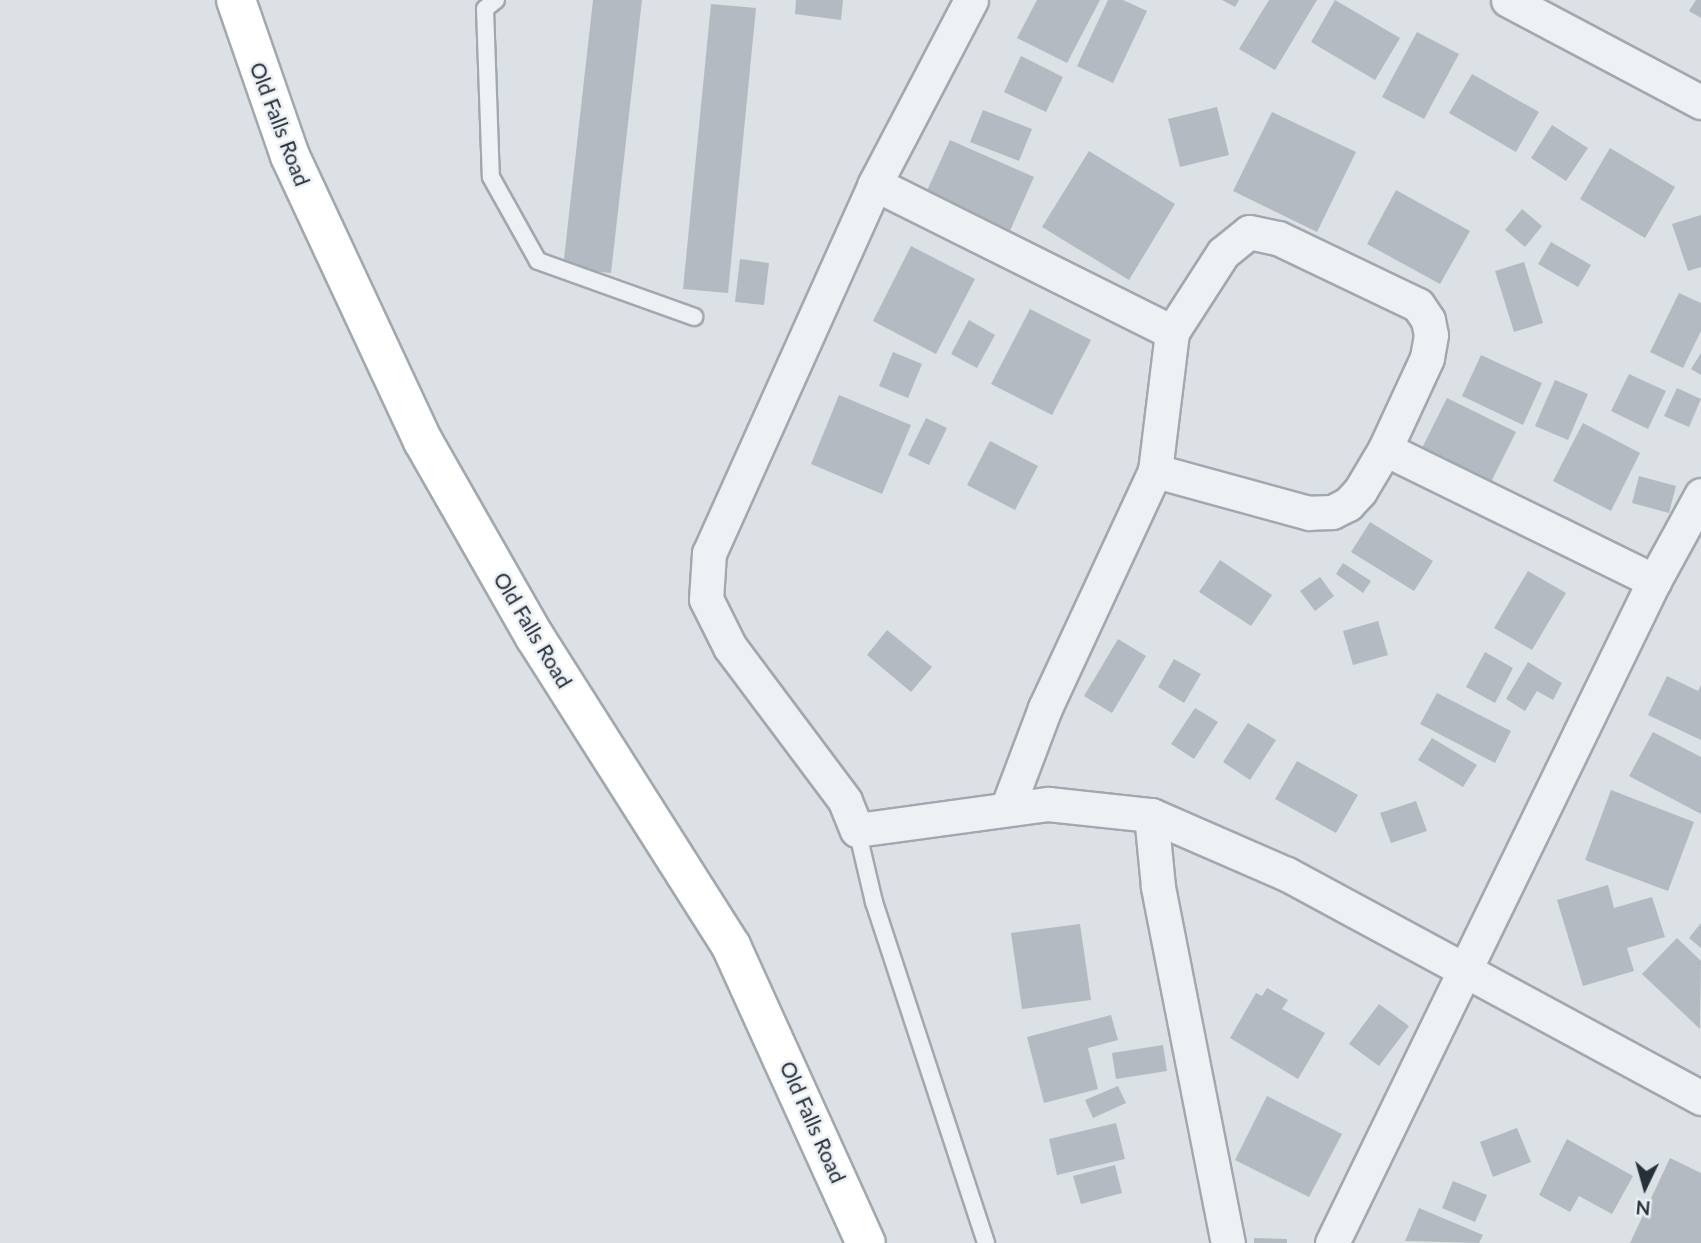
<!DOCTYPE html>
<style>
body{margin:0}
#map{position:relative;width:1701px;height:1243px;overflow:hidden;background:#dce1e5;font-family:Lato,sans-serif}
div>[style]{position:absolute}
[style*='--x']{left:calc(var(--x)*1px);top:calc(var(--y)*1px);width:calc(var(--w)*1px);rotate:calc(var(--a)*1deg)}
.building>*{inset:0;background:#b3bac2}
.roads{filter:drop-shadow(2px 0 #a2a8af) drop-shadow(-2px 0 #a2a8af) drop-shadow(0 2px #a2a8af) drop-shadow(0 -2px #a2a8af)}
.lane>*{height:16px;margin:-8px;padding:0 8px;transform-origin:8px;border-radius:8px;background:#eef1f4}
.street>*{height:33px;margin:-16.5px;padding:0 16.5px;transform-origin:16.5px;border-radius:16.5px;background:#eef1f4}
.secondary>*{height:38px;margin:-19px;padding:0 19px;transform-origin:19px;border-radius:19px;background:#fff}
span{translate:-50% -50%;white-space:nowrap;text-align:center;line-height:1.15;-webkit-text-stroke:5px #ebeff3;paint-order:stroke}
.street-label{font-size:21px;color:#26303b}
.north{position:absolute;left:1610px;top:1152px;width:70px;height:70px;-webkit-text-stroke:5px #ebeff3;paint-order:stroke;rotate:185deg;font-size:19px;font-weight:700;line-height:28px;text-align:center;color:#26303b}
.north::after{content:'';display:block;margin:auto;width:24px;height:32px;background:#26303b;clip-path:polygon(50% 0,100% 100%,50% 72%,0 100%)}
</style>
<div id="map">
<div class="building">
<div style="clip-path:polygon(593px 0,642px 0,611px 273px,563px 268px)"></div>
<div style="clip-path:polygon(796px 0,843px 0,841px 20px,795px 14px)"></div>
<div style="clip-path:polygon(1037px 0,1100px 0,1067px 63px,1017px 38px)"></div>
<div style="clip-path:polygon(1108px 0,1123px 0,1147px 11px,1113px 83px,1077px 66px)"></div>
<div style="clip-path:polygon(1222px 0,1239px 0,1235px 7px)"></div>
<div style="clip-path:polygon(1269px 0,1317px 0,1275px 70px,1239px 49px)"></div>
<div style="clip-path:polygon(1335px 0,1400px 38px,1375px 80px,1311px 42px)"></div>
<div style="clip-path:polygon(1696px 0,1701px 0,1701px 18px,1689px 11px)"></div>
<div style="clip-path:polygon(711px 4px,756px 8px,728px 293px,683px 289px)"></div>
<div style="clip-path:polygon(1417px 32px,1459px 54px,1424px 119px,1382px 97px)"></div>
<div style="clip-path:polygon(1021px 56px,1063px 77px,1046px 112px,1004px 92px)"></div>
<div style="clip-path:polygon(1472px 74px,1539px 112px,1516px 152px,1449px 113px)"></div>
<div style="clip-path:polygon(1217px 107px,1229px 155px,1180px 167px,1168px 119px)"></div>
<div style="clip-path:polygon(983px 110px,1032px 129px,1019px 161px,970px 142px)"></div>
<div style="clip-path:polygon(1272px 112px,1356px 152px,1317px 232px,1233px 191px)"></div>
<div style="clip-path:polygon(1552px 125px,1588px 148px,1566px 181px,1531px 158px)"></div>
<div style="clip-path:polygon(950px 140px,1034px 177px,1009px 233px,925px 195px)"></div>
<div style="clip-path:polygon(1610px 148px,1675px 187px,1645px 238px,1580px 199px)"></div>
<div style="clip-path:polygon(1089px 151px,1175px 204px,1129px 280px,1042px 227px)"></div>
<div style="clip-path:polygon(1396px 190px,1470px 231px,1440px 284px,1367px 244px)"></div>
<div style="clip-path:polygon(1522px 209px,1542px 226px,1525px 247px,1505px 230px)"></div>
<div style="clip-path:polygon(1701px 215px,1701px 267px,1688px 271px,1672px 224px)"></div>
<div style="clip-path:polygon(1551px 242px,1591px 265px,1578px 287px,1538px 264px)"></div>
<div style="clip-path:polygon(911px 246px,975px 279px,936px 354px,873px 321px)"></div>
<div style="clip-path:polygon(740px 259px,769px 263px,764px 305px,735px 302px)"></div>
<div style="clip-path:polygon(1524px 262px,1543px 323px,1514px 332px,1495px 271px)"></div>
<div style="clip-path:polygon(1679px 293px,1701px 303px,1701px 331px,1683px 368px,1650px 352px)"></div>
<div style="clip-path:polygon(1030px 309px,1091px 340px,1052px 415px,991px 384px)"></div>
<div style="clip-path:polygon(969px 320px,995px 335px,977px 368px,951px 354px)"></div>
<div style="clip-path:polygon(893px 352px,922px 364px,908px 398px,879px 386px)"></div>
<div style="clip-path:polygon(1701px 353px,1701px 375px,1691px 369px)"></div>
<div style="clip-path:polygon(1481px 355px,1542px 383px,1523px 425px,1462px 396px)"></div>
<div style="clip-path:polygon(1629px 374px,1666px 391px,1648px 429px,1611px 411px)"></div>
<div style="clip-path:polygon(1555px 380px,1588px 394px,1568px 440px,1535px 426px)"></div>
<div style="clip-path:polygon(1677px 388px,1701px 399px,1689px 427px,1664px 416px)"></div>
<div style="clip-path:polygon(839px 395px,911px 425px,882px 494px,811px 464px)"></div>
<div style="clip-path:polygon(1447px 398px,1516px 432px,1489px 486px,1420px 452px)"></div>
<div style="clip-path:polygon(926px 418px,947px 428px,929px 465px,908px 455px)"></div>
<div style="clip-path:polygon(1583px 423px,1640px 453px,1611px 511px,1553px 481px)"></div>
<div style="clip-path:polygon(990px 441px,1038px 466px,1015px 510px,967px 485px)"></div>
<div style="clip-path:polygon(1639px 476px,1676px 486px,1669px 513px,1632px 503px)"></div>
<div style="clip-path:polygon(1370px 522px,1433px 561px,1414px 591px,1351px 552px)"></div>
<div style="clip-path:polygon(1220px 560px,1272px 595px,1251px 626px,1199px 592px)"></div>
<div style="clip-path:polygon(1343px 563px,1371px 581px,1363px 593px,1336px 574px)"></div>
<div style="clip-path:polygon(1528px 571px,1566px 593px,1532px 650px,1494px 628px)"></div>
<div style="clip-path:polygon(1320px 577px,1334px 596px,1315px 611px,1300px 591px)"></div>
<div style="clip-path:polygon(1378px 621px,1388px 655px,1353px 665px,1343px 631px)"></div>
<div style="clip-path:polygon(887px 630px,932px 667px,911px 692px,867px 655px)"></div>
<div style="clip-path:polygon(1118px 639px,1146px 656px,1112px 713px,1084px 696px)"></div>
<div style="clip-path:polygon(1485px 652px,1513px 668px,1495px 703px,1466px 687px)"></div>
<div style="clip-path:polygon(1174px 659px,1201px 674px,1184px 703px,1158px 687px)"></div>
<div style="clip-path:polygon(1528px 662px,1562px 683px,1553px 700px,1537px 691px,1525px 711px,1506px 699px)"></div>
<div style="clip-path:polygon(1667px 676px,1698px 691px,1701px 685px,1701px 740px,1648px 715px)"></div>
<div style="clip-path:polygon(1437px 693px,1511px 731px,1495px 763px,1420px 724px)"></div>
<div style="clip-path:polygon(1195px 708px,1218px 722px,1194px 759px,1171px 744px)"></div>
<div style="clip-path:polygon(1248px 723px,1276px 740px,1250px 780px,1223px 762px)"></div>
<div style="clip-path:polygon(1653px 732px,1701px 757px,1701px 814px,1629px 776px)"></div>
<div style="clip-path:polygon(1432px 738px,1477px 765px,1463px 787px,1418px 760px)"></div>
<div style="clip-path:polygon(1297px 761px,1358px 795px,1336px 833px,1275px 799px)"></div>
<div style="clip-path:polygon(1611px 790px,1694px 822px,1668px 891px,1585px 860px)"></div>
<div style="clip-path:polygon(1416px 801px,1427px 831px,1391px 843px,1380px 813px)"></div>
<div style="clip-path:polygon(1608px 885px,1614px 908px,1652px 897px,1665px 937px,1627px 948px,1634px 971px,1583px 986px,1557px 900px)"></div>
<div style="clip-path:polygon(1701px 923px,1701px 948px,1689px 938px)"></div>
<div style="clip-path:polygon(1080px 924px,1091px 1000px,1022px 1009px,1011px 933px)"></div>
<div style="clip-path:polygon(1677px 938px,1701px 961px,1700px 1029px,1642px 974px)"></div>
<div style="clip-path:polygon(1267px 988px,1288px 1000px,1282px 1009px,1325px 1033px,1298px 1079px,1230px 1038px,1256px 993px,1262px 996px)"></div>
<div style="clip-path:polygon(1379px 1004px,1409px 1026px,1379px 1066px,1349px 1044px)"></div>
<div style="clip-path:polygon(1111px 1015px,1118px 1040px,1088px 1048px,1098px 1089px,1044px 1103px,1027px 1037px)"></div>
<div style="clip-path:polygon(1163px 1045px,1167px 1071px,1116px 1079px,1112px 1053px)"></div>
<div style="clip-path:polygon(1118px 1086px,1126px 1103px,1093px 1118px,1085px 1100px)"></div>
<div style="clip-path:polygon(1267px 1096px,1342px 1134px,1309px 1197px,1235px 1160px)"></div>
<div style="clip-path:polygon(1116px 1123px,1125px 1159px,1057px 1175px,1049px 1139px)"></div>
<div style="clip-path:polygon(1517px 1128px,1531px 1162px,1493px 1177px,1480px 1142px)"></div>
<div style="clip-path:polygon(1567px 1139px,1633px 1176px,1612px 1214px,1579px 1196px,1570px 1212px,1539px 1195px)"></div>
<div style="clip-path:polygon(1670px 1158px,1701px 1173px,1701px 1243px,1630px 1243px)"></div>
<div style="clip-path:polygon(1115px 1165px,1122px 1193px,1081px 1204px,1073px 1176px)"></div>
<div style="clip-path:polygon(1453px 1181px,1487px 1195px,1475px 1222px,1442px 1208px)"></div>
<div style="clip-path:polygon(1419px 1208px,1483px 1235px,1479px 1243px,1405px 1241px)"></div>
<div style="clip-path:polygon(1254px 1238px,1287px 1239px,1287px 1243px,1254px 1243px)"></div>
</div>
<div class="roads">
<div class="lane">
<div style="--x:496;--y:0;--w:14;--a:141"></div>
<div style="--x:485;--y:9;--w:168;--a:88"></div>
<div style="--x:491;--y:177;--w:96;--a:60.8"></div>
<div style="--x:538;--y:261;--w:166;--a:19.7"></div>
<div style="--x:857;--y:830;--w:74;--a:76.7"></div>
<div style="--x:874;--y:902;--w:359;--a:71.8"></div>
</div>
<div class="street">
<div style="--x:971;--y:0;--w:208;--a:117.6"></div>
<div style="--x:875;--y:184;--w:405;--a:114.2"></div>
<div style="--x:709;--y:553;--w:46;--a:93.7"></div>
<div style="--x:706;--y:599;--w:54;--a:63.4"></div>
<div style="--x:730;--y:647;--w:192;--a:53.2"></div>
<div style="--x:845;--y:801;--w:31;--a:68"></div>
<div style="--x:857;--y:830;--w:193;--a:-7.8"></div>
<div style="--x:1048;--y:804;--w:104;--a:6.1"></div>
<div style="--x:1151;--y:815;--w:148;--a:23.5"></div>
<div style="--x:1287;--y:874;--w:471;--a:28.4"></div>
<div style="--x:1508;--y:0;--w:218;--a:27.9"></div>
<div style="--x:875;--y:184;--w:332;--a:26.5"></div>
<div style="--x:1249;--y:232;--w:30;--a:12"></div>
<div style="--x:1278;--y:238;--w:155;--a:25.6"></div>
<div style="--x:1418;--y:305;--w:18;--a:56"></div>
<div style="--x:1428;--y:320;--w:15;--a:79"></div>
<div style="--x:1431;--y:335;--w:23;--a:100"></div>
<div style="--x:1427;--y:358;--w:100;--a:114.8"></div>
<div style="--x:1385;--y:449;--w:49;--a:120.8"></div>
<div style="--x:1360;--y:491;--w:18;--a:133"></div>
<div style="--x:1348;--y:504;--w:18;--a:153"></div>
<div style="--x:1332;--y:512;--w:23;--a:178"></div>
<div style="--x:1309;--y:513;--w:160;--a:-164.7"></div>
<div style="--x:1155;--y:471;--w:140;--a:-83"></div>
<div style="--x:1172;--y:332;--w:94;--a:-57.2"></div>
<div style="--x:1223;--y:253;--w:33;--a:-39"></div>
<div style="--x:1385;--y:449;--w:300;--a:26.1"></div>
<div style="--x:1008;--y:806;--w:105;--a:-69.3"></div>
<div style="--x:1045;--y:708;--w:261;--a:-65.1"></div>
<div style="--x:1151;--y:815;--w:72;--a:84.4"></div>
<div style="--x:1158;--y:887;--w:363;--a:78.9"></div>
<div style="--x:1332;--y:1243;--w:736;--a:-64.06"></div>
<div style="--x:1654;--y:581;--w:98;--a:-61.3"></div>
</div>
<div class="secondary">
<div style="--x:236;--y:0;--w:165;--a:70.9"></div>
<div style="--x:290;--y:156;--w:315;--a:65"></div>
<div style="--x:423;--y:441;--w:226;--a:60.3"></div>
<div style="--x:535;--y:637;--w:366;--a:57.6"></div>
<div style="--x:731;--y:946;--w:326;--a:65.6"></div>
</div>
</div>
<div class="street-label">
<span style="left:280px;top:124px;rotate:69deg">Old Falls Road</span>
<span style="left:533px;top:630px;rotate:59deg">Old Falls Road</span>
<span style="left:813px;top:1122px;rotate:66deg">Old Falls Road</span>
</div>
<div class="north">N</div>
</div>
